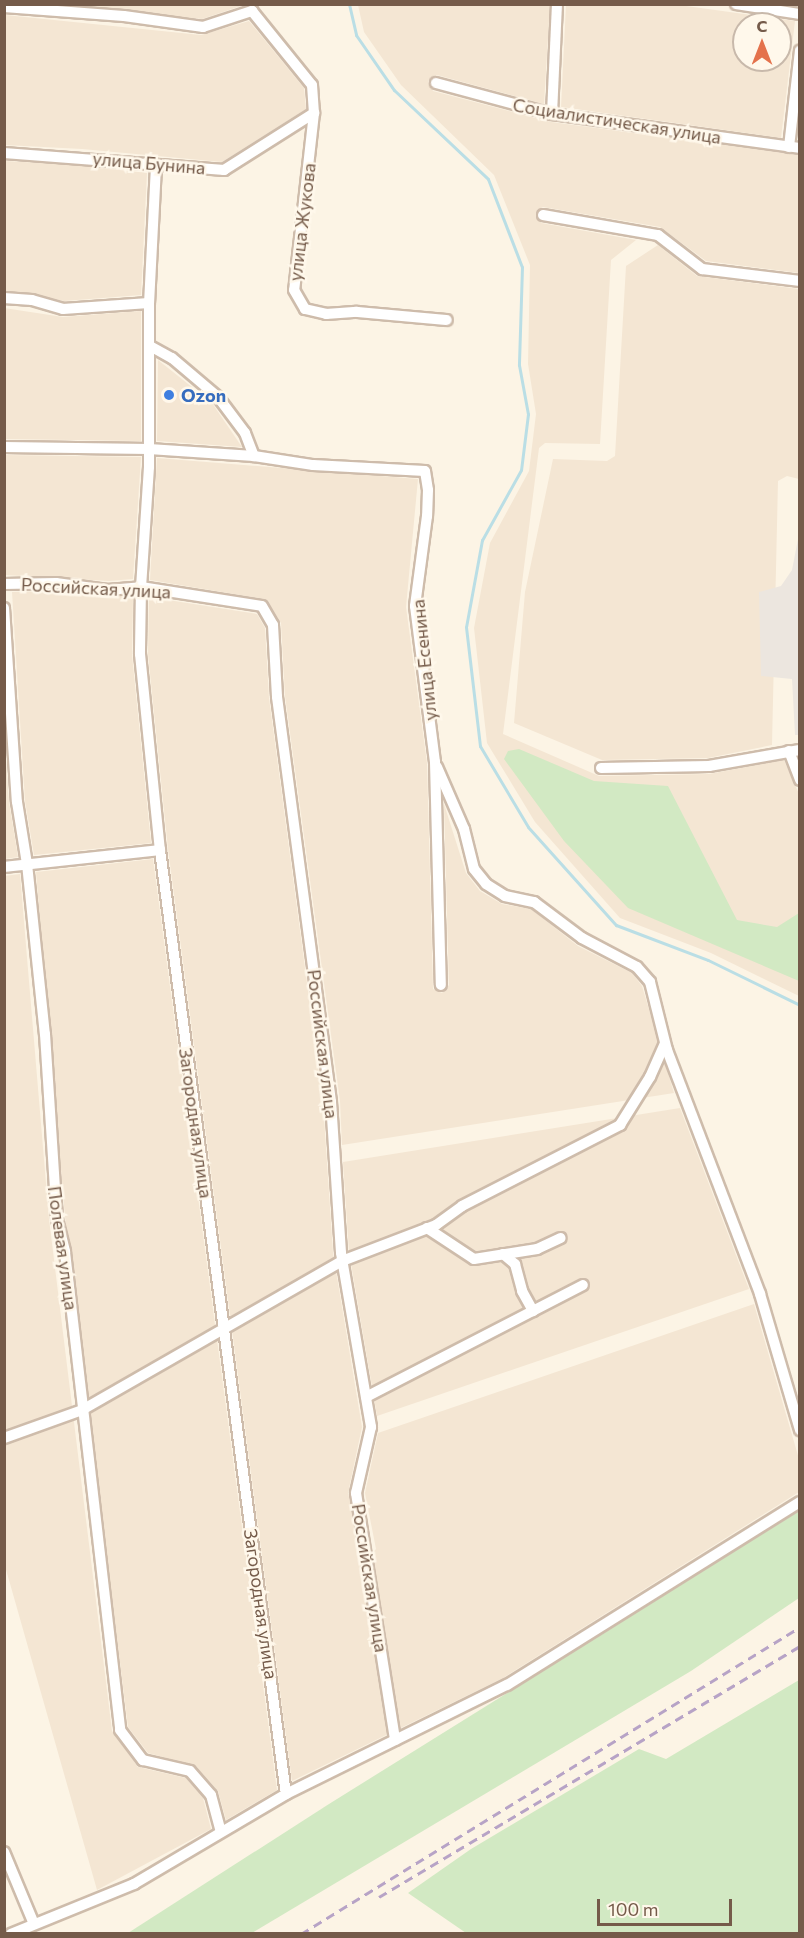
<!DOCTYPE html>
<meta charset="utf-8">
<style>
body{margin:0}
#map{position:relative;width:804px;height:1938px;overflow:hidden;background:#fcf4e5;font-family:Commissioner,sans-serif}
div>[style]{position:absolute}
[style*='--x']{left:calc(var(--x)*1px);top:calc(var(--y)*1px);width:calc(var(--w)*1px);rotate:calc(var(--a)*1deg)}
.residential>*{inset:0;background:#f4e6d3}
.industrial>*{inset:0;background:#ece6df}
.green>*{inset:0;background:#d2e9c3}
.stream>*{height:3px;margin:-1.5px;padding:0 1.5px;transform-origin:1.5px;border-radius:1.5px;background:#badee5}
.roads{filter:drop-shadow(2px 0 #cebcab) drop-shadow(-2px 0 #cebcab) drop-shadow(0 2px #cebcab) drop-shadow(0 -2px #cebcab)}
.street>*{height:10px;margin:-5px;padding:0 5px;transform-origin:5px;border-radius:5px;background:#fff}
.rail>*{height:3px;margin-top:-1.5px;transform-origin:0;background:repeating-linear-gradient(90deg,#b7a3c6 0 9px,transparent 0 15px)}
.dots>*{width:16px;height:16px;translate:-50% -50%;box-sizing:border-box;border:3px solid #fff8eb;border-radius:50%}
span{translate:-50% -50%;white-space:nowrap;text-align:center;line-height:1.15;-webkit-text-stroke:5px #fff8eb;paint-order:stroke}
.street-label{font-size:18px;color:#755b4a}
.shop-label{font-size:18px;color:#366cbe;font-weight:700}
.left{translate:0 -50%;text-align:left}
.frame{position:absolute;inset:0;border:6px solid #755b4a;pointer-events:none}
.north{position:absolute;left:732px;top:12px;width:60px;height:60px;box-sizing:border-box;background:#fff8eb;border:2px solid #c8b9ab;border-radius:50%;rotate:0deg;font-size:16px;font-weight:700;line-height:24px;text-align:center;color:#755b4a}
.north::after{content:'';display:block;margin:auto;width:21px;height:27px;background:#e4724c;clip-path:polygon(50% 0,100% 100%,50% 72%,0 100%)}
.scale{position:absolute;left:597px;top:1899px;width:135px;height:27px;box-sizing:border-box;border:3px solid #755b4a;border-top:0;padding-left:8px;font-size:18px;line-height:21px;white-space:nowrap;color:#755b4a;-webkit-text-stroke:4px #fff8eb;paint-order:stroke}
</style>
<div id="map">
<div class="residential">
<div style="clip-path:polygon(62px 5px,244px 5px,202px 19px)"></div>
<div style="clip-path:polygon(358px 5px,550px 5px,544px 104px,437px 75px,428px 81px,433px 91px,551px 122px,799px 155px,799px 273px,706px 261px,660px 227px,543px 207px,537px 210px,541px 223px,636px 240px,611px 260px,600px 444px,545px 443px,539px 448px,503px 734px,599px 776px,709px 774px,784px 760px,799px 794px,799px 996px,711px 953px,620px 918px,535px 822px,487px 743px,474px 628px,490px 543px,529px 471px,536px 414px,528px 364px,530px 265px,494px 175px,401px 85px,364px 32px)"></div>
<div style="clip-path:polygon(evenodd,566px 5px,679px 5px,795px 21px,781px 138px,561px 107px,566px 5px,744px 24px,780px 24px,780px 60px,744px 60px,744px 24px)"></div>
<div style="clip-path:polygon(5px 15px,201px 35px,249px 21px,304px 88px,306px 109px,222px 162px,82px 149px,5px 145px)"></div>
<div style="clip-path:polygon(4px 161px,81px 165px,147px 173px,141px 295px,64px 301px,5px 291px)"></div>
<div style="clip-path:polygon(658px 245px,697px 276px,799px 289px,799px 479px,787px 476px,778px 481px,772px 745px,708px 758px,602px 760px,514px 723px,525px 592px,553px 459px,607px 461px,615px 456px,626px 266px)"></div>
<div style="clip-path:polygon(4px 308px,63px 317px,141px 311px,141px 441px,5px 439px)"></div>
<div style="clip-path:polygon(158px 360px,212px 403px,242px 447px,157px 441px)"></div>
<div style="clip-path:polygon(4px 455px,141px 457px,133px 579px,109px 581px,5px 575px)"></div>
<div style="clip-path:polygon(157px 458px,418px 479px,406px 607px,427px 763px,433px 989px,442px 993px,449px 985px,444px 804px,466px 873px,480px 891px,502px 904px,531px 909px,578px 946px,632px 973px,642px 986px,674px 1093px,342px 1145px,340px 1101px,285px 696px,281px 623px,264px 599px,150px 580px)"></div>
<div style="clip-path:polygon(55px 591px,133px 596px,132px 655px,151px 843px,34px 855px,25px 801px,12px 592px)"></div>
<div style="clip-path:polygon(149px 597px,257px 614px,265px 628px,269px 698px,323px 1103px,333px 1253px,362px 1427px,348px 1493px,362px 1553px,370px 1556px,376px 1549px,365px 1493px,378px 1433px,754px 1304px,799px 1459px,799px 1492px,503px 1678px,292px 1781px,168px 849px,148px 654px)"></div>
<div style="clip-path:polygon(4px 728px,9px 802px,18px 857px,5px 859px)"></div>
<div style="clip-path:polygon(153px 859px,277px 1790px,226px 1820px,218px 1791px,196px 1766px,148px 1753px,128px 1727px,65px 1217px,36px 872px)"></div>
<div style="clip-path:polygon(20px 874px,49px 1219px,112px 1731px,138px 1767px,186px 1778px,203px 1798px,211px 1829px,97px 1890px,5px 1566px,4px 876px)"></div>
<div style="clip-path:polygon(680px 1108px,749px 1289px,377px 1416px,349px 1252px,343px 1162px)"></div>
</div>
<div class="industrial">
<div style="clip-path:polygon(799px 534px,800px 735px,795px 735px,792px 679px,761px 676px,759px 592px,781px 586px,792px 570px)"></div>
</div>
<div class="green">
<div style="clip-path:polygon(519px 749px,594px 781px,668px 786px,737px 920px,777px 927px,799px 913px,799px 981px,628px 908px,564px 841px,504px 759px,508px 751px)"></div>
<div style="clip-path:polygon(799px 1511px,799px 1598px,691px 1671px,252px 1933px,128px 1933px,329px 1804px)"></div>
<div style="clip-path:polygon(799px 1680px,799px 1933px,466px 1933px,408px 1893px,471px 1849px,639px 1749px,666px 1759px)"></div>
</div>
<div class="stream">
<div style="--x:349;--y:4;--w:32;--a:77"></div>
<div style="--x:356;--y:35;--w:67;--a:55.4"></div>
<div style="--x:394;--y:90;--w:129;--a:43.4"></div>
<div style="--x:488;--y:179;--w:94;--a:68.9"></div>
<div style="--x:522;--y:267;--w:98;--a:91.8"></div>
<div style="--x:519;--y:365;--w:50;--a:79.6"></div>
<div style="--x:528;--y:414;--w:56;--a:97.1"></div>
<div style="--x:521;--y:470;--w:80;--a:119.1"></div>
<div style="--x:482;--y:540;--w:88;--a:100.4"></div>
<div style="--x:466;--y:627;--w:120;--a:83.3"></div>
<div style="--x:480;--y:746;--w:94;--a:59.3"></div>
<div style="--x:528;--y:827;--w:132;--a:48.1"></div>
<div style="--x:616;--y:925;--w:98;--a:20.8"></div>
<div style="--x:708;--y:960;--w:102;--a:26.1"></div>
</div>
<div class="roads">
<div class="street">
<div style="--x:736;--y:4;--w:65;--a:8.9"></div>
<div style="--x:4;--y:7;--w:120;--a:4.3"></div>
<div style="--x:124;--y:16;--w:80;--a:7.9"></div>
<div style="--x:203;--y:27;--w:52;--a:-18.1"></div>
<div style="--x:252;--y:11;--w:95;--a:51"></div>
<div style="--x:312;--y:85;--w:28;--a:86"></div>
<div style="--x:314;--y:113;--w:178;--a:96.4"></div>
<div style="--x:294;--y:290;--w:22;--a:60"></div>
<div style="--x:305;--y:309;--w:22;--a:13"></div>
<div style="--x:326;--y:314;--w:31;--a:-4"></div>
<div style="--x:357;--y:312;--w:90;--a:5.1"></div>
<div style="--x:436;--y:83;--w:120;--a:15"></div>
<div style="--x:552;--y:114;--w:250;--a:7.8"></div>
<div style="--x:552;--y:114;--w:110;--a:-87.4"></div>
<div style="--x:789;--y:147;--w:97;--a:-83.5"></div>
<div style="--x:4;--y:153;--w:221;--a:4.4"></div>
<div style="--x:224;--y:170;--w:107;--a:-32.3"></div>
<div style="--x:156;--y:166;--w:137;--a:92.9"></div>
<div style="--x:149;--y:303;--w:164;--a:90"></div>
<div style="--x:149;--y:467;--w:120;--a:93.8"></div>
<div style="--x:141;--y:587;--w:67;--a:90.9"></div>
<div style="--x:140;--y:654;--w:197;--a:84.2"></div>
<div style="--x:160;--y:850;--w:952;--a:82.4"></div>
<div style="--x:543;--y:215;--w:117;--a:9.9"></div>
<div style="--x:658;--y:235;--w:56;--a:37.7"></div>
<div style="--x:702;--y:269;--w:99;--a:7"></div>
<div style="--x:4;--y:298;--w:28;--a:4"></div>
<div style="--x:32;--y:300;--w:32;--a:16"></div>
<div style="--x:63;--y:309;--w:86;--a:-4"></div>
<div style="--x:150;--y:346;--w:25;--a:29"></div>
<div style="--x:172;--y:358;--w:60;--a:40.3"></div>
<div style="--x:218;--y:397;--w:45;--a:53.1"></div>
<div style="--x:245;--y:433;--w:25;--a:69"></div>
<div style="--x:4;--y:447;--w:145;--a:0.8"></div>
<div style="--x:149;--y:449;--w:105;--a:3.8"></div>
<div style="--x:254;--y:456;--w:60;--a:8.7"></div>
<div style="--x:313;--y:465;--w:112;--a:3.1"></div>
<div style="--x:425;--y:471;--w:19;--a:81"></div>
<div style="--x:428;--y:490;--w:26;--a:92"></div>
<div style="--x:427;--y:516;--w:91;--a:97.6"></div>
<div style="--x:415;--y:606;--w:157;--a:82.7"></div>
<div style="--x:435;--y:762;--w:223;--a:88.5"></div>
<div style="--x:4;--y:584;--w:52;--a:-1.1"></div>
<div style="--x:56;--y:583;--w:52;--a:7.7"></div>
<div style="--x:108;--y:590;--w:33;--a:-5"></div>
<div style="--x:141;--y:587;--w:122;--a:8.9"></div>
<div style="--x:262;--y:606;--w:22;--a:60"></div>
<div style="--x:273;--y:625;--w:72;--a:86.8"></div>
<div style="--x:277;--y:697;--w:409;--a:82.4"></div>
<div style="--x:331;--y:1102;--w:151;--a:86.2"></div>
<div style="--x:341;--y:1253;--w:177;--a:80.2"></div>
<div style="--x:371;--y:1427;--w:68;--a:102.8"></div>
<div style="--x:356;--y:1493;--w:250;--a:81"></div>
<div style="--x:4;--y:608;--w:194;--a:86.2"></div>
<div style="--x:17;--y:802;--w:63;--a:80.8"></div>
<div style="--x:27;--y:864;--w:171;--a:84"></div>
<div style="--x:45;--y:1034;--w:185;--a:86.3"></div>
<div style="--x:57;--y:1219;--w:34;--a:76"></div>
<div style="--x:65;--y:1252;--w:481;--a:83.4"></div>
<div style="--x:120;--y:1730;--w:38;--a:53"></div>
<div style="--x:143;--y:1760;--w:48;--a:13.2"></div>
<div style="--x:190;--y:1771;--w:32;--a:49"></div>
<div style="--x:211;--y:1795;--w:38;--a:75"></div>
<div style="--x:789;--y:751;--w:31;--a:69"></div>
<div style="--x:437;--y:767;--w:68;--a:66.5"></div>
<div style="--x:464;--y:829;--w:41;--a:76"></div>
<div style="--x:474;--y:869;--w:19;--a:51"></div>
<div style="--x:486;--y:884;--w:22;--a:32"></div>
<div style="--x:505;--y:896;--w:30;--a:12"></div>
<div style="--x:534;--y:902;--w:60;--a:36.9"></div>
<div style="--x:582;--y:938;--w:62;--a:27.8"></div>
<div style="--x:637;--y:967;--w:20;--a:49"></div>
<div style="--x:650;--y:982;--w:70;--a:76"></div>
<div style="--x:667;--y:1050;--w:261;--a:69.1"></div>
<div style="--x:760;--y:1294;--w:142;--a:73.6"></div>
<div style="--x:601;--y:768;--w:108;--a:-1.1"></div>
<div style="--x:709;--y:766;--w:92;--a:-10"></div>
<div style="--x:4;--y:867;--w:157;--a:-6.2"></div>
<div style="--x:427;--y:1228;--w:56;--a:33.4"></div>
<div style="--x:474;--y:1259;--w:64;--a:-9"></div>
<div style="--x:537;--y:1249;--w:26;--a:-25"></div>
<div style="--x:503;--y:1254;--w:16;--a:40"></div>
<div style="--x:515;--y:1264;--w:28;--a:75"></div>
<div style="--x:522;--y:1291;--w:23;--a:61"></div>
<div style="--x:366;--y:1397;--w:244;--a:-27.3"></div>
<div style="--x:4;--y:1438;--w:83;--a:-19.7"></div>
<div style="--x:82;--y:1410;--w:300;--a:-29.8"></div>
<div style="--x:342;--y:1261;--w:101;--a:-21"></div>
<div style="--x:436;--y:1225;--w:32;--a:-36"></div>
<div style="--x:462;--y:1206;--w:178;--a:-27.1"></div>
<div style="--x:620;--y:1125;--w:57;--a:-58"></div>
<div style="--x:650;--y:1077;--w:36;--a:-66"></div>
<div style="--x:4;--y:1852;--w:78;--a:67.4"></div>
<div style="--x:11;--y:1934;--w:133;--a:-22.1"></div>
<div style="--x:134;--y:1884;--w:177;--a:-30.6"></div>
<div style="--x:286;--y:1794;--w:246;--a:-26.3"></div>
<div style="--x:507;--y:1685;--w:345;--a:-32"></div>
</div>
</div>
<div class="rail">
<div style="--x:379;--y:1897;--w:490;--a:-30.8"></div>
<div style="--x:301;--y:1934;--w:586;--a:-31.6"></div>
</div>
<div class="dots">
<div style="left:169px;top:395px;background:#3f7fe0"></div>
</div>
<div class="street-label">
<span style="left:617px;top:121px;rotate:9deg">Социалистическая улица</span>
<span style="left:149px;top:163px;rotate:5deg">улица Бунина</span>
<span style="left:302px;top:222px;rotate:-83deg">улица Жукова</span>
<span style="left:96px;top:588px;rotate:3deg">Российская улица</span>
<span style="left:424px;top:660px;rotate:-96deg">улица Есенина</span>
<span style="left:323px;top:1044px;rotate:83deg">Российская улица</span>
<span style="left:196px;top:1123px;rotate:82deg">Загородная улица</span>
<span style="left:63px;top:1248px;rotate:82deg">Полевая улица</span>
<span style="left:370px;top:1578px;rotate:81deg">Российская улица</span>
<span style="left:261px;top:1604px;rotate:82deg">Загородная улица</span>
</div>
<div class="shop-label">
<span class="left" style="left:181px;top:395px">Ozon</span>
</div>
<div class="frame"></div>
<div class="north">С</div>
<div class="scale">100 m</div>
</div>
